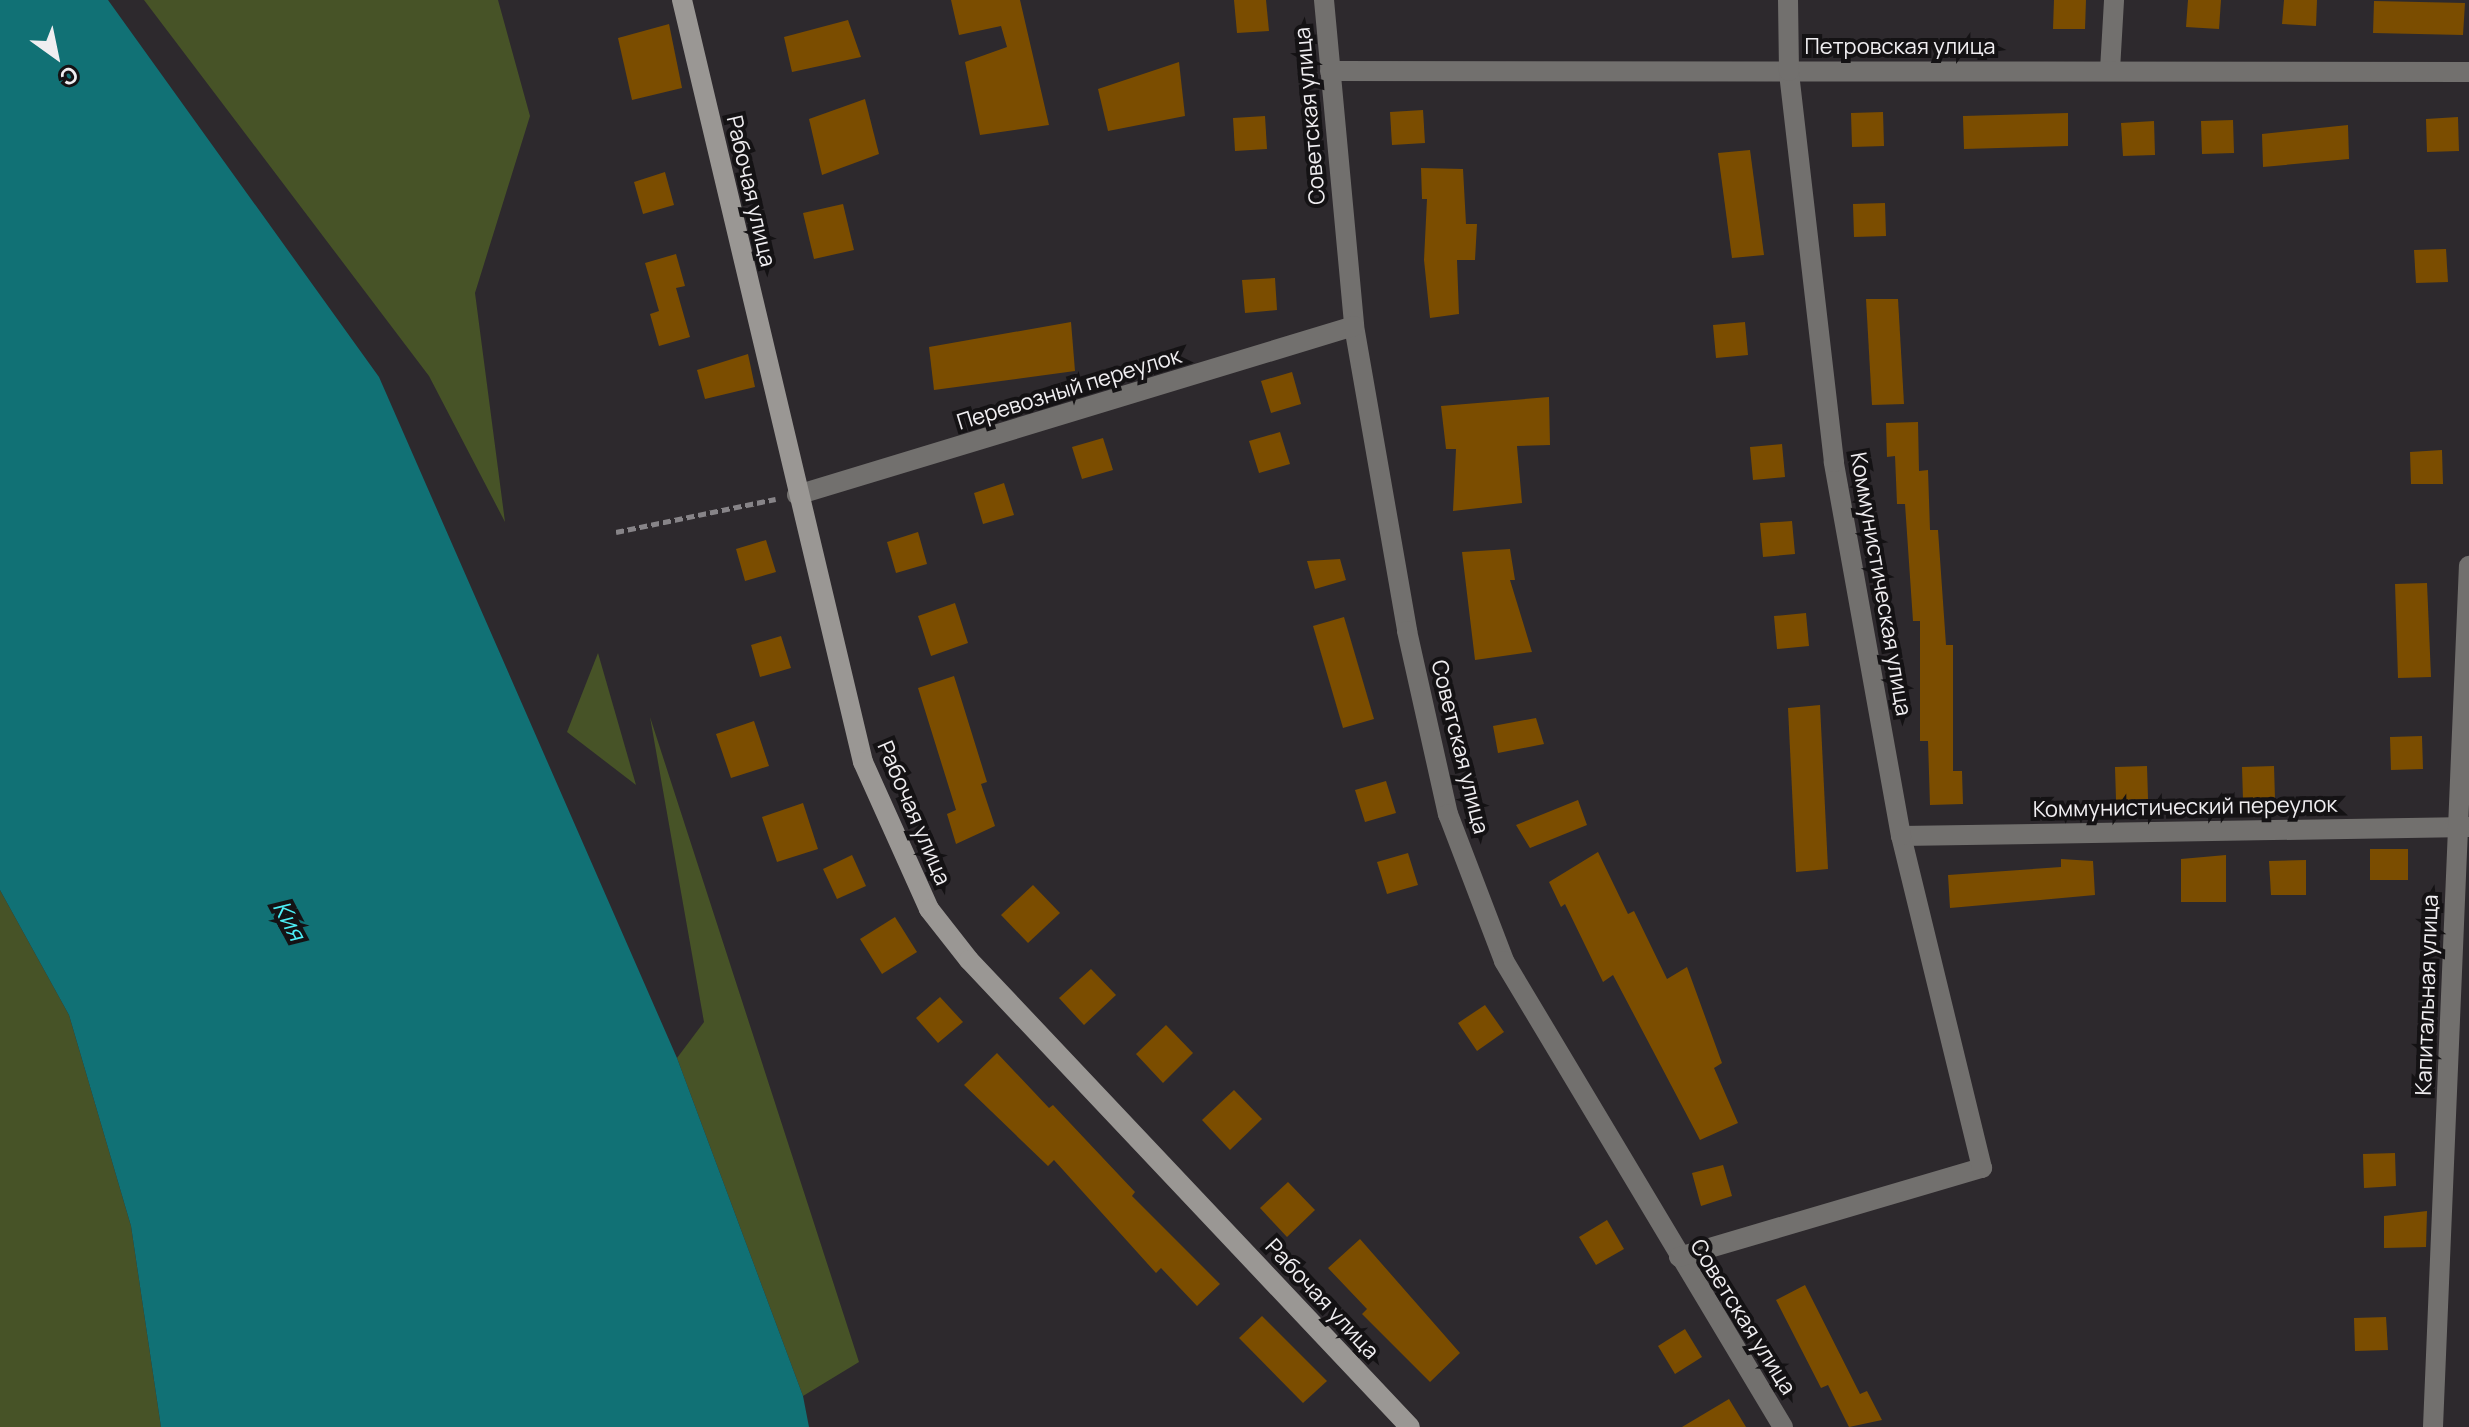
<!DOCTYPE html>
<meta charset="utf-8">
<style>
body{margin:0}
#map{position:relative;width:2469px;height:1427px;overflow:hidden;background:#2d292d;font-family:Manrope,sans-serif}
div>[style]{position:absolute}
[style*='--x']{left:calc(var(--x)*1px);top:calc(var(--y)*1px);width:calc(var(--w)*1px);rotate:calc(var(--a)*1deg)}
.green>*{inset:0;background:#475327}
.water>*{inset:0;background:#117175}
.building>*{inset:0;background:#7b4d00}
.path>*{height:5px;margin-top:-2.5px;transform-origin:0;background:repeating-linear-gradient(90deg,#878488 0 8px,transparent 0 12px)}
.minor>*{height:20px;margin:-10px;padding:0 10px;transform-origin:10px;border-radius:10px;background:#72706e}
.secondary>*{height:20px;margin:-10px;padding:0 10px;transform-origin:10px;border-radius:10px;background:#9a9794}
span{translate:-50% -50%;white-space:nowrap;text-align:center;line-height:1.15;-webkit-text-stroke:8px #141214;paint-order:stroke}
.street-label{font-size:22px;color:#f0eef1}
.water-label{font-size:24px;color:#4deff7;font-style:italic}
.north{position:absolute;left:16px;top:16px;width:80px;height:80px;-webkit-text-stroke:6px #141214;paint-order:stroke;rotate:147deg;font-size:22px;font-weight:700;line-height:32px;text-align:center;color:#f0eef1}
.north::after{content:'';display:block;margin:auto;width:28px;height:36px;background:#f0eef1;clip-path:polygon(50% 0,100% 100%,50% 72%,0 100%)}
</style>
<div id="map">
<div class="green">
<div style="clip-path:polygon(144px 0,498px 0,530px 116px,475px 293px,505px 522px,429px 376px)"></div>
<div style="clip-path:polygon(598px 653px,636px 785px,567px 732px)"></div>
<div style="clip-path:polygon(650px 717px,859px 1362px,803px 1396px,677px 1058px,704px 1022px)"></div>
<div style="clip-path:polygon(0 890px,69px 1015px,131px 1226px,161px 1427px,0 1427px)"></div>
</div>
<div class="water">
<div style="clip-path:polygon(0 0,108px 0,379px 377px,677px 1058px,803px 1396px,809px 1427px,161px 1427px,131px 1226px,69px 1015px,0 890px)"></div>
</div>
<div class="building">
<div style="clip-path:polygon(951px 0,1020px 0,1049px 125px,980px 135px,965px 62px,1007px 47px,1001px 26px,959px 35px)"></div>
<div style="clip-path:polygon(1234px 0,1266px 0,1269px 31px,1237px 33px)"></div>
<div style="clip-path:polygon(2054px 0,2086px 0,2085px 29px,2053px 29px)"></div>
<div style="clip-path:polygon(2188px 0,2221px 0,2219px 29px,2186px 27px)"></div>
<div style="clip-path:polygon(2284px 0,2317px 0,2316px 26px,2282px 24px)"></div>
<div style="clip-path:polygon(2374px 1px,2465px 3px,2463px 35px,2373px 33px)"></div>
<div style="clip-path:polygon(848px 20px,861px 57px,792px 72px,784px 37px)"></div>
<div style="clip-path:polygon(669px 24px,682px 88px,632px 100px,618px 38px)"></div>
<div style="clip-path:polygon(1179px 62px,1185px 116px,1108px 131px,1098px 89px)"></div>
<div style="clip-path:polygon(865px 99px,879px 154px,822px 175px,809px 119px)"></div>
<div style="clip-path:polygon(1423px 110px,1425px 143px,1392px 145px,1390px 112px)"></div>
<div style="clip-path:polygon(1883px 112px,1884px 146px,1852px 147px,1851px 113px)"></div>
<div style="clip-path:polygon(2068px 113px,2068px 146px,1964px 149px,1963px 116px)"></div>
<div style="clip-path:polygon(1265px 116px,1267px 149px,1235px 151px,1233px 118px)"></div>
<div style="clip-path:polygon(2458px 117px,2459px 151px,2427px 152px,2426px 119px)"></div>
<div style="clip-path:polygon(2233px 120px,2234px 153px,2202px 154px,2201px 121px)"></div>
<div style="clip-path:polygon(2154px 121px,2155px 155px,2123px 156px,2121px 123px)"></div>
<div style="clip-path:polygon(2348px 125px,2349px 159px,2263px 167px,2262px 134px)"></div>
<div style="clip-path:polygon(1750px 150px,1764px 255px,1732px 258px,1718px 153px)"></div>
<div style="clip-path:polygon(1421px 168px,1463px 169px,1466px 224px,1477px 224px,1475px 260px,1457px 260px,1459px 314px,1430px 318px,1424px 260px,1427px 199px,1422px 199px)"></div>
<div style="clip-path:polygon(665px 172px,674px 205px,643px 214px,634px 182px)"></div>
<div style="clip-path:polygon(1885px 203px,1886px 236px,1854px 237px,1853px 204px)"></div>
<div style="clip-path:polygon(843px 204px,854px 250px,814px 259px,803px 213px)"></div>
<div style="clip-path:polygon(2446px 249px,2448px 282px,2416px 283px,2414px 250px)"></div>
<div style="clip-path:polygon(676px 254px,685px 286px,676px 288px,690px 337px,659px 346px,650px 314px,659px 311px,645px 263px)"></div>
<div style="clip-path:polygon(1275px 278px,1277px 310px,1245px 313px,1242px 280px)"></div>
<div style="clip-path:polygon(1866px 299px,1898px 299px,1904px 404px,1872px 405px)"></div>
<div style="clip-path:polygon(1071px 322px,1075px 371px,934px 390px,929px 347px)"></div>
<div style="clip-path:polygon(1745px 322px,1748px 355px,1716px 358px,1713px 325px)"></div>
<div style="clip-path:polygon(748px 354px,755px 387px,705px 399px,697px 370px)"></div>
<div style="clip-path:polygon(1292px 372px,1301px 404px,1271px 413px,1261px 381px)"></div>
<div style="clip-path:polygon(1549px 397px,1550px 445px,1517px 446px,1522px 503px,1453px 511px,1456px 449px,1446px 449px,1441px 406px)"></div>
<div style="clip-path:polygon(1918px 422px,1919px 471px,1928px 470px,1930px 530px,1938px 530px,1946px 645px,1953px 645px,1953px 771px,1962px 771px,1963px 804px,1930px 805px,1928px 741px,1920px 741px,1920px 621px,1913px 621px,1905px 504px,1897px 504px,1895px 456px,1887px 457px,1886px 423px)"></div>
<div style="clip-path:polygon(1280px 432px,1290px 464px,1259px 473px,1249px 441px)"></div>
<div style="clip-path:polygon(1103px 438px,1113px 470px,1082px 479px,1072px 447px)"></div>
<div style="clip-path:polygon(1782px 444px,1785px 477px,1753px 480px,1750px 447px)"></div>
<div style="clip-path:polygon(2442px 450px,2443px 484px,2411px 484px,2410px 452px)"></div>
<div style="clip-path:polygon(1004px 483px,1014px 515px,983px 524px,974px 493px)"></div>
<div style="clip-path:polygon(1792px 521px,1795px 554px,1763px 557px,1760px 523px)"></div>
<div style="clip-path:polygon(918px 532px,927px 564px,896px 573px,887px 542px)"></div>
<div style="clip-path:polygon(766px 540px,776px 572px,745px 581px,736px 549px)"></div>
<div style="clip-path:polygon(1510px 549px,1515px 580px,1510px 580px,1532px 652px,1475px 660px,1462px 552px)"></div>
<div style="clip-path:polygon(1340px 559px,1346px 580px,1315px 589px,1307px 561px)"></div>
<div style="clip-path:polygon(2427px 583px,2431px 677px,2398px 678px,2395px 584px)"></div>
<div style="clip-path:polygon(955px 603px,968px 643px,931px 656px,918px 616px)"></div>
<div style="clip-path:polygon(1806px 613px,1809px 646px,1777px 649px,1774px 616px)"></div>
<div style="clip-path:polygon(1344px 617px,1374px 719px,1343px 728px,1313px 626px)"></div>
<div style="clip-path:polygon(781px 636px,791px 668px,760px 677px,751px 645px)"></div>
<div style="clip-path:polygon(954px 676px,987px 782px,981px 784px,995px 826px,956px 844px,947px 814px,956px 810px,918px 688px)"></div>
<div style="clip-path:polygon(1820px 705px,1828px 869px,1796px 872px,1788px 708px)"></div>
<div style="clip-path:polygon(1536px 718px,1544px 744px,1498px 753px,1493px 726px)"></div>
<div style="clip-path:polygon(754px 721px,769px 766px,731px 778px,716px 734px)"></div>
<div style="clip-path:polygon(2422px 736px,2423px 769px,2391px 770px,2390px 737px)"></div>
<div style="clip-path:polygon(2147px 766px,2148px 799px,2116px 800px,2115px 767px)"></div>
<div style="clip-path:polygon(2274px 766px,2275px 799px,2243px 800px,2242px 767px)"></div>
<div style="clip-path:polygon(1386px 781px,1396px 813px,1365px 822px,1355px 790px)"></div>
<div style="clip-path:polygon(1578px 800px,1587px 825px,1530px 848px,1516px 825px)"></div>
<div style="clip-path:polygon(803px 803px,818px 849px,777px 862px,762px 817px)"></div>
<div style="clip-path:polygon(2370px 849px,2408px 849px,2408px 880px,2370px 880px)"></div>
<div style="clip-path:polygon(1598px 852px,1628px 914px,1634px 911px,1667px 979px,1687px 967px,1722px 1063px,1714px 1068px,1738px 1123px,1700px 1140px,1613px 975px,1603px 982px,1565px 904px,1561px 907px,1549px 882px)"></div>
<div style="clip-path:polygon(1408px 853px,1418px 885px,1387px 894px,1377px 862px)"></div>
<div style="clip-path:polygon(852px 855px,866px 886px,837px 899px,823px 869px)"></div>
<div style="clip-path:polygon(2226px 855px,2226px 902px,2181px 902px,2181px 859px)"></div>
<div style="clip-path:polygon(2061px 859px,2093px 861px,2095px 895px,1950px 908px,1948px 875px,2061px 867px)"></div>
<div style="clip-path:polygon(2306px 860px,2306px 895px,2271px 895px,2269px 861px)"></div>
<div style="clip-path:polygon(1033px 885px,1060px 913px,1028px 943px,1001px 915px)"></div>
<div style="clip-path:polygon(895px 917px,917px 952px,882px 974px,860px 939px)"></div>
<div style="clip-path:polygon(1091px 969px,1116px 995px,1084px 1025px,1059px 998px)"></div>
<div style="clip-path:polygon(940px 997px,963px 1022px,938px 1043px,916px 1018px)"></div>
<div style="clip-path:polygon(1485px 1005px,1504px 1032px,1477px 1051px,1458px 1023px)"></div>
<div style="clip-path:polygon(1166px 1025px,1193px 1053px,1163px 1083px,1136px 1054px)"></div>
<div style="clip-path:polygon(997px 1053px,1049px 1108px,1053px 1105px,1135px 1192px,1132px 1196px,1220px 1284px,1197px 1306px,1161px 1268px,1156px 1273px,1054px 1160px,1048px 1166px,964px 1085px)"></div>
<div style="clip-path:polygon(1234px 1090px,1262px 1119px,1230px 1150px,1202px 1120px)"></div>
<div style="clip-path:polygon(2395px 1153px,2396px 1186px,2364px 1188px,2363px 1154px)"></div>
<div style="clip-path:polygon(1723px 1165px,1732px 1196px,1701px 1206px,1692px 1173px)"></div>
<div style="clip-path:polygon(1288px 1182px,1315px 1210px,1287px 1237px,1260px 1208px)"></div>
<div style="clip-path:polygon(2427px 1211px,2426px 1247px,2384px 1248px,2384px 1216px)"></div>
<div style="clip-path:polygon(1607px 1220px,1624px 1249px,1596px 1265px,1579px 1237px)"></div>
<div style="clip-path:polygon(1360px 1239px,1460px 1353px,1430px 1382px,1362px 1314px,1367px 1309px,1328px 1268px)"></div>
<div style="clip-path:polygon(1805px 1285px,1860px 1394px,1867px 1391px,1882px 1420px,1849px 1427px,1828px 1385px,1821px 1388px,1776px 1300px)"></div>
<div style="clip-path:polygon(1262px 1316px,1327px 1381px,1303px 1403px,1239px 1338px)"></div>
<div style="clip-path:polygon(2386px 1317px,2388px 1350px,2355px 1351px,2354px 1318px)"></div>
<div style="clip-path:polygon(1685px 1329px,1702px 1357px,1675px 1374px,1658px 1346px)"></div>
<div style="clip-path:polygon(1729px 1399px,1746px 1427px,1682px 1427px)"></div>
</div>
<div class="path">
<div style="--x:616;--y:532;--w:163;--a:-11.7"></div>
</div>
<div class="minor">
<div style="--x:1324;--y:0;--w:327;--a:84.7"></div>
<div style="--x:1354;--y:326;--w:310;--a:80.1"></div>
<div style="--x:1407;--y:631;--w:188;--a:77.4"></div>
<div style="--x:1448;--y:814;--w:157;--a:69.1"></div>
<div style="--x:1504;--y:961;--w:543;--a:59.09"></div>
<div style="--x:2110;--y:70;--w:70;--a:-86.7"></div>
<div style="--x:1330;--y:71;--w:1139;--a:0.05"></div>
<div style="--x:797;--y:495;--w:582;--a:-16.88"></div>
<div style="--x:1901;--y:836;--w:568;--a:-0.91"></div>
<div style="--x:1679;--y:1257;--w:316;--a:-16.4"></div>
<div style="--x:1982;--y:1168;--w:342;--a:-103.7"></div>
<div style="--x:1901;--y:836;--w:380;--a:-100.2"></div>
<div style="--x:1834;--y:462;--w:394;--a:-96.6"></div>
<div style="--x:1789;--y:71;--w:71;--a:-90.8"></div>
<div style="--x:2433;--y:1427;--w:862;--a:-87.61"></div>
</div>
<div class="secondary">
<div style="--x:682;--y:0;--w:783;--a:76.64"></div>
<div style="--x:863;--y:762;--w:161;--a:65.8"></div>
<div style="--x:929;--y:909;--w:65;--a:51.9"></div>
<div style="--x:969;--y:960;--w:642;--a:46.64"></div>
</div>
<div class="street-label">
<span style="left:1900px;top:47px">Петровская улица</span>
<span style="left:1310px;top:116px;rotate:-95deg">Советская улица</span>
<span style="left:751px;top:191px;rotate:77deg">Рабочая улица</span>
<span style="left:1069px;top:389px;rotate:-17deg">Перевозный переулок</span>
<span style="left:1881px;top:584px;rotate:80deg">Коммунистическая улица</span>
<span style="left:1460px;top:747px;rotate:76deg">Советская улица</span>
<span style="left:2185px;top:807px;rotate:-1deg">Коммунистический переулок</span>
<span style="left:914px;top:813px;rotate:67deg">Рабочая улица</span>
<span style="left:2427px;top:995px;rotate:-88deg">Капитальная улица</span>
<span style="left:1322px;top:1299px;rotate:47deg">Рабочая улица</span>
<span style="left:1743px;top:1317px;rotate:58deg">Советская улица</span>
</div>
<div class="water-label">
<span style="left:290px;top:920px;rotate:62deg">Кия</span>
</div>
<div class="north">С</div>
</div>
